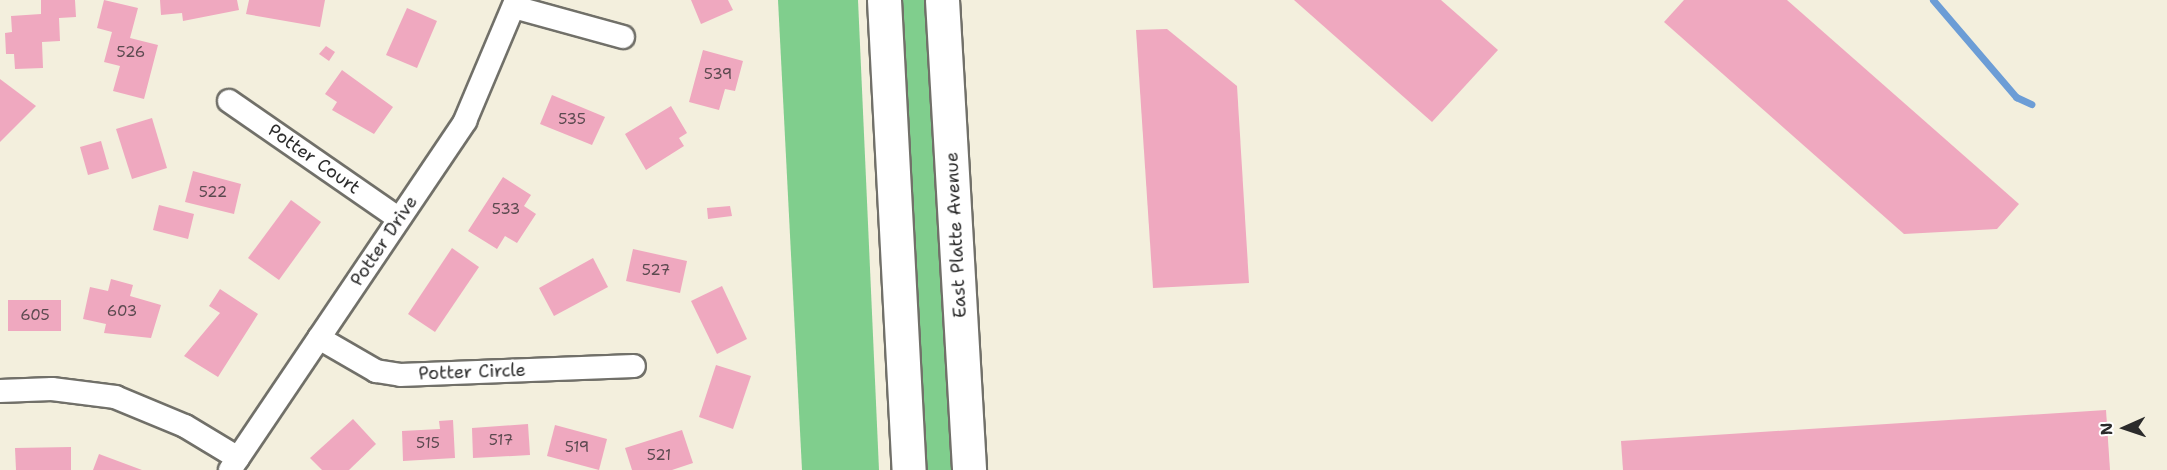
<!DOCTYPE html>
<style>
body{margin:0}
#map{position:relative;width:2167px;height:470px;overflow:hidden;background:#f3efdd;font-family:"Shantell Sans",sans-serif}
div>[style]{position:absolute}
[style*='--x']{left:calc(var(--x)*1px);top:calc(var(--y)*1px);width:calc(var(--w)*1px);rotate:calc(var(--a)*1deg)}
.green>*{inset:0;background:#80ce8d}
.stream>*{height:7px;margin:-3.5px;padding:0 3.5px;transform-origin:3.5px;border-radius:3.5px;background:#6c9dd6}
.building>*{inset:0;background:#efa8bf}
.roads{filter:drop-shadow(2px 0 #717069) drop-shadow(-2px 0 #717069) drop-shadow(0 2px #717069) drop-shadow(0 -2px #717069)}
.minor>*{height:22px;margin:-11px;padding:0 11px;transform-origin:11px;border-radius:11px;background:#fff}
.trunk>*{height:33px;margin:-16.5px;padding:0 16.5px;transform-origin:16.5px;border-radius:16.5px;background:#fff}
span{translate:-50% -50%;white-space:nowrap;text-align:center;line-height:1.15;-webkit-text-stroke:5px #fff;paint-order:stroke}
.number-label{font-size:15px;color:#5c4a50}
.number-label span{-webkit-text-stroke-width:0}
.street-label{font-size:18px;color:#2b2b2b}
.north{position:absolute;left:2095px;top:398px;width:60px;height:60px;-webkit-text-stroke:4px #fff;paint-order:stroke;rotate:267deg;font-size:16px;font-weight:700;line-height:24px;text-align:center;color:#2b2b2b}
.north::after{content:'';display:block;margin:auto;width:21px;height:27px;background:#2b2b2b;clip-path:polygon(50% 0,100% 100%,50% 72%,0 100%)}
</style>
<div id="map">
<div class="green">
<div style="clip-path:polygon(778px 0,858px 0,879px 470px,802px 470px)"></div>
<div style="clip-path:polygon(900px 0,932px 0,960px 470px,927px 470px)"></div>
</div>
<div class="stream">
<div style="--x:1933;--y:0;--w:128;--a:49.4"></div>
<div style="--x:2016;--y:97;--w:17;--a:25"></div>
</div>
<div class="building">
<div style="clip-path:polygon(41px 0,75px 0,76px 17px,59px 18px,60px 41px,42px 42px,43px 68px,15px 69px,14px 54px,6px 54px,5px 33px,12px 32px,11px 16px,41px 14px)"></div>
<div style="clip-path:polygon(104px 0,138px 8px,130px 38px,158px 45px,144px 99px,113px 91px,120px 66px,104px 62px,112px 32px,97px 28px)"></div>
<div style="clip-path:polygon(160px 0,237px 0,239px 10px,183px 21px,182px 13px,161px 15px)"></div>
<div style="clip-path:polygon(249px 0,325px 0,320px 27px,246px 14px)"></div>
<div style="clip-path:polygon(691px 0,728px 0,733px 10px,701px 24px)"></div>
<div style="clip-path:polygon(1294px 0,1441px 0,1498px 50px,1432px 122px)"></div>
<div style="clip-path:polygon(1684px 0,1787px 0,2019px 204px,1997px 229px,1904px 234px,1664px 22px)"></div>
<div style="clip-path:polygon(407px 8px,437px 21px,417px 68px,386px 55px)"></div>
<div style="clip-path:polygon(1167px 29px,1237px 86px,1249px 283px,1153px 288px,1136px 30px)"></div>
<div style="clip-path:polygon(326px 46px,335px 52px,329px 61px,319px 54px)"></div>
<div style="clip-path:polygon(703px 50px,743px 61px,735px 91px,725px 89px,719px 110px,689px 102px)"></div>
<div style="clip-path:polygon(342px 70px,393px 107px,374px 134px,332px 110px,337px 102px,325px 94px)"></div>
<div style="clip-path:polygon(0 79px,36px 106px,0 142px)"></div>
<div style="clip-path:polygon(552px 95px,605px 117px,592px 145px,540px 124px)"></div>
<div style="clip-path:polygon(671px 106px,687px 133px,679px 138px,684px 146px,646px 170px,625px 134px)"></div>
<div style="clip-path:polygon(152px 118px,167px 168px,132px 179px,116px 129px)"></div>
<div style="clip-path:polygon(101px 141px,109px 169px,88px 175px,80px 147px)"></div>
<div style="clip-path:polygon(193px 171px,241px 184px,234px 214px,185px 202px)"></div>
<div style="clip-path:polygon(503px 177px,531px 195px,524px 206px,536px 214px,517px 243px,505px 236px,497px 249px,468px 231px)"></div>
<div style="clip-path:polygon(291px 200px,321px 222px,279px 280px,248px 258px)"></div>
<div style="clip-path:polygon(159px 205px,194px 214px,188px 239px,153px 230px)"></div>
<div style="clip-path:polygon(730px 206px,732px 216px,708px 219px,707px 208px)"></div>
<div style="clip-path:polygon(452px 248px,479px 267px,435px 332px,408px 314px)"></div>
<div style="clip-path:polygon(633px 249px,687px 261px,680px 293px,626px 281px)"></div>
<div style="clip-path:polygon(593px 258px,608px 287px,554px 316px,539px 288px)"></div>
<div style="clip-path:polygon(111px 279px,133px 285px,130px 296px,161px 305px,151px 338px,104px 333px,106px 324px,83px 319px,90px 287px,108px 291px)"></div>
<div style="clip-path:polygon(722px 286px,747px 339px,717px 354px,691px 301px)"></div>
<div style="clip-path:polygon(220px 289px,258px 314px,218px 377px,184px 356px,220px 313px,209px 306px)"></div>
<div style="clip-path:polygon(8px 300px,61px 300px,61px 331px,8px 331px)"></div>
<div style="clip-path:polygon(716px 365px,751px 376px,733px 429px,699px 417px)"></div>
<div style="clip-path:polygon(2106px 410px,2110px 470px,1623px 470px,1621px 441px)"></div>
<div style="clip-path:polygon(353px 419px,376px 444px,349px 470px,322px 470px,310px 458px)"></div>
<div style="clip-path:polygon(453px 420px,455px 458px,403px 461px,402px 431px,440px 429px,439px 421px)"></div>
<div style="clip-path:polygon(528px 424px,530px 455px,473px 458px,472px 428px)"></div>
<div style="clip-path:polygon(555px 425px,607px 439px,599px 470px,547px 456px)"></div>
<div style="clip-path:polygon(682px 430px,693px 463px,672px 470px,632px 470px,625px 448px)"></div>
<div style="clip-path:polygon(71px 447px,71px 470px,16px 470px,15px 448px)"></div>
<div style="clip-path:polygon(99px 454px,142px 470px,93px 470px)"></div>
</div>
<div class="roads">
<div class="minor">
<div style="--x:514;--y:7;--w:113;--a:15.4"></div>
<div style="--x:229;--y:101;--w:206;--a:34.7"></div>
<div style="--x:319;--y:338;--w:66;--a:30.1"></div>
<div style="--x:376;--y:371;--w:24;--a:9"></div>
<div style="--x:400;--y:375;--w:234;--a:-2.2"></div>
<div style="--x:0;--y:391;--w:52;--a:-2.2"></div>
<div style="--x:52;--y:389;--w:64;--a:7.2"></div>
<div style="--x:115;--y:397;--w:76;--a:22.5"></div>
<div style="--x:185;--y:426;--w:62;--a:31.1"></div>
<div style="--x:230;--y:470;--w:421;--a:-56"></div>
<div style="--x:465;--y:121;--w:131;--a:-67.1"></div>
</div>
<div class="trunk">
<div style="--x:884;--y:0;--w:471;--a:87"></div>
<div style="--x:942;--y:0;--w:471;--a:86.7"></div>
</div>
</div>
<div class="number-label">
<span style="left:131px;top:53px">526</span>
<span style="left:718px;top:75px">539</span>
<span style="left:572px;top:120px">535</span>
<span style="left:213px;top:193px">522</span>
<span style="left:506px;top:210px">533</span>
<span style="left:656px;top:271px">527</span>
<span style="left:122px;top:312px">603</span>
<span style="left:35px;top:316px">605</span>
<span style="left:501px;top:441px">517</span>
<span style="left:428px;top:444px">515</span>
<span style="left:577px;top:448px">519</span>
<span style="left:659px;top:456px">521</span>
</div>
<div class="street-label">
<span style="left:314px;top:159px;rotate:35deg">Potter Court</span>
<span style="left:956px;top:235px;rotate:-93deg">East Platte Avenue</span>
<span style="left:384px;top:241px;rotate:-56deg">Potter Drive</span>
<span style="left:472px;top:372px;rotate:-2deg">Potter Circle</span>
</div>
<div class="north">N</div>
</div>
